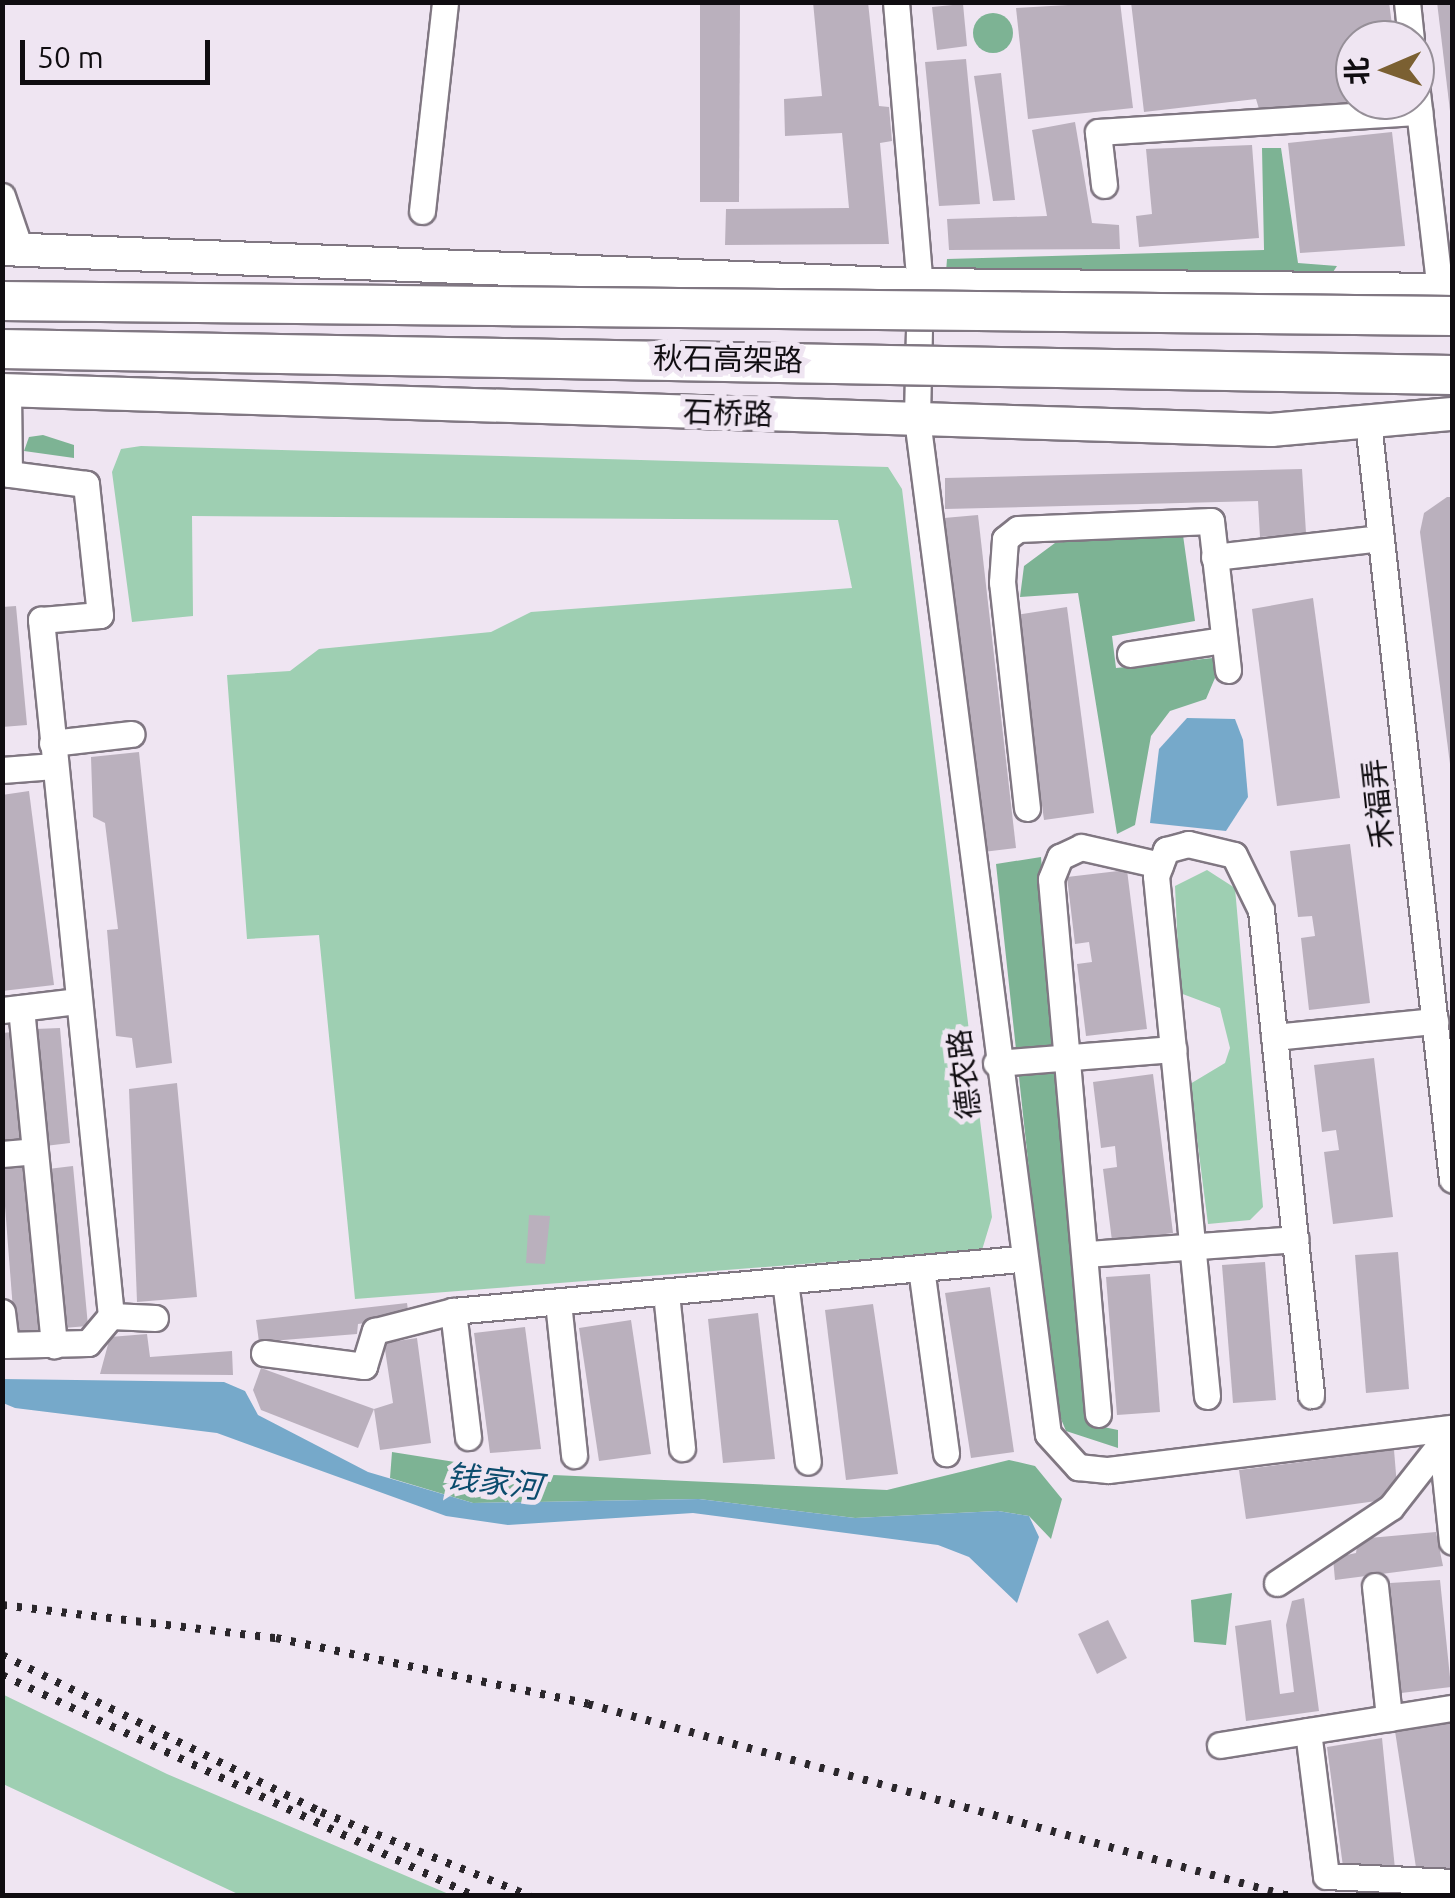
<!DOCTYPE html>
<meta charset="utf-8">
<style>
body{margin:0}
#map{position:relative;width:1455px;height:1898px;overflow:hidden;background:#efe5f2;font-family:Ubuntu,"Noto Sans SC",sans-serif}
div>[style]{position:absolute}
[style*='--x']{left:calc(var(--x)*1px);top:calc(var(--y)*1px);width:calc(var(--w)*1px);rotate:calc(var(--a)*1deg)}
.green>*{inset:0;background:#9ecfb2}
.forest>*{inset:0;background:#7db394}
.round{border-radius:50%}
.water>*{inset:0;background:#76a9ca}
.building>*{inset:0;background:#bab0bd}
.roads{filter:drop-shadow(2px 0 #807782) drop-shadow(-2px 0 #807782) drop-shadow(0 2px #807782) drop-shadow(0 -2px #807782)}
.minor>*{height:25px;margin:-12.5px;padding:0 12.5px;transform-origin:12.5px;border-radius:12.5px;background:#fff}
.major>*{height:32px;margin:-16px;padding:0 16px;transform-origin:16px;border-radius:16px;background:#fff}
.rail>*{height:8px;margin-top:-4px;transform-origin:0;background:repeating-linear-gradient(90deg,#2a262b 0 5px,transparent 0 15px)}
.bridges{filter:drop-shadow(2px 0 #807782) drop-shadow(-2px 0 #807782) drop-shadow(0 2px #807782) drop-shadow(0 -2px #807782)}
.highway-bridge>*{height:38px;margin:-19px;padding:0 19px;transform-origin:19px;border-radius:19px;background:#fff}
span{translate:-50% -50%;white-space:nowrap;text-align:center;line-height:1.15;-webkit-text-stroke:10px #efe5f2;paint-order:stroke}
.street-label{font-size:30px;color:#100d11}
.water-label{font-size:32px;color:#0b4c6d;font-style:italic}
.frame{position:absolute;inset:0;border:5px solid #100d11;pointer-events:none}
.north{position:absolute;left:1335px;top:20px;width:100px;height:100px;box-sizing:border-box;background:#efe5f2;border:2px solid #968f98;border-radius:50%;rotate:268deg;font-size:28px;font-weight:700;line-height:40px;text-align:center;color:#100d11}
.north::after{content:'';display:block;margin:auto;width:35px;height:45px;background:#7b6032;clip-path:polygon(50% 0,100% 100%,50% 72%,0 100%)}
.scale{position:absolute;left:20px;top:40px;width:190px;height:45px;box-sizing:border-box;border:5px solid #100d11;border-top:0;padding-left:12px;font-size:30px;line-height:35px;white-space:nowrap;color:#100d11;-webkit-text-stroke:8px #efe5f2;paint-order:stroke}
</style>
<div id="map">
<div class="green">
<div style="clip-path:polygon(141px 446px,888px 467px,902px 489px,992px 1217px,982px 1250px,355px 1299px,319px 935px,247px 939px,227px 675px,290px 671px,319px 649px,491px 632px,531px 612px,852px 588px,838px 520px,192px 516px,193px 616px,132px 622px,112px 472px,121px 449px)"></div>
<div style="clip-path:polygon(1207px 870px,1235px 888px,1263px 1207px,1250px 1220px,1208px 1224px,1190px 1084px,1225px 1063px,1230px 1048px,1220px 1008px,1180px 993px,1175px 886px)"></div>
<div style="clip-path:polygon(2px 1694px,167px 1774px,451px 1895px,240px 1895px,3px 1784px)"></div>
</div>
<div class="forest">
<div class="round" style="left:973px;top:13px;width:40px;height:40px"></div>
<div style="clip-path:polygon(1262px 148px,1281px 148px,1298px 263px,1337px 266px,1329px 278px,946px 272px,947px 259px,1264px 250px)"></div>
<div style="clip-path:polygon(43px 435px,74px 445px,74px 458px,24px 451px,29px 437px)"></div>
<div style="clip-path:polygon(1182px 528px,1195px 621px,1112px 636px,1116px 668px,1213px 658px,1215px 678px,1206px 699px,1170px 711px,1151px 736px,1135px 825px,1117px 834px,1078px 593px,1020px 597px,1024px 566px,1055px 543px)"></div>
<div style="clip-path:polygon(1041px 857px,1089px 1424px,1118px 1430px,1118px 1448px,1066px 1431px,1054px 1402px,996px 864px)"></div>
<div style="clip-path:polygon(392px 1452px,531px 1474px,887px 1490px,1009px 1460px,1035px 1466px,1062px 1499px,1051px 1539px,1029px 1516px,998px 1511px,855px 1518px,699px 1499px,473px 1503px,390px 1478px)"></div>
<div style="clip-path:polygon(1232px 1593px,1226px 1645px,1194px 1642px,1191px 1600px)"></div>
</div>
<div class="water">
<div style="clip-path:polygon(1187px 718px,1235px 719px,1243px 740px,1248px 797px,1226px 831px,1150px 823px,1159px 749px)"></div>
<div style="clip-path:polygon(2px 1379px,224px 1382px,245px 1391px,258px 1415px,368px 1472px,473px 1503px,699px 1499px,855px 1518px,998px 1511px,1029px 1516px,1039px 1537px,1017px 1603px,969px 1557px,938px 1545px,693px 1513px,508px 1525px,446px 1516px,217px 1433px,15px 1408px,3px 1403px)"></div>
</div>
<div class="building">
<div style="clip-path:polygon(700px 2px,740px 2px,739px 202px,700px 202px)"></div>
<div style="clip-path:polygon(813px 2px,868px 2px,879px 106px,889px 107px,892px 141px,880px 143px,889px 244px,725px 245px,726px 209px,849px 208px,842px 133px,785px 136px,784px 99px,822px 96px)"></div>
<div style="clip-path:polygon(1120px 2px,1133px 108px,1028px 119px,1016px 8px)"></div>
<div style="clip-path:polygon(1131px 2px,1389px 2px,1394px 40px,1355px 40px,1355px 103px,1259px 109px,1256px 99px,1144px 112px)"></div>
<div style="clip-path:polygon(1437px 2px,1452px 2px,1452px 110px,1450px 111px)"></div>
<div style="clip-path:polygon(963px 4px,967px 46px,937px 50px,932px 7px)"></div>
<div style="clip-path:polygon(966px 59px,980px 204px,939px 206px,925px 62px)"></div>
<div style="clip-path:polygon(1001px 73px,1015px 200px,993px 201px,974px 76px)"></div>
<div style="clip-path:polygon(1075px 122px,1092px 223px,1119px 225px,1120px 249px,949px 250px,947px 219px,1047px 216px,1032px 130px)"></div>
<div style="clip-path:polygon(1392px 132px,1405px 246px,1300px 253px,1288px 143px)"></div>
<div style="clip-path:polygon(1252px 145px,1259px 238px,1139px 247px,1136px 216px,1152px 214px,1146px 149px)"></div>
<div style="clip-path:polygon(1302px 469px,1306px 533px,1260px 537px,1258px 501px,945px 509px,945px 478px)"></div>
<div style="clip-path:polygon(1447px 497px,1452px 497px,1450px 764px,1420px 532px,1424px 513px)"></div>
<div style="clip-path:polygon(978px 515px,1016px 848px,983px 852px,944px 518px)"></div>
<div style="clip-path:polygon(1313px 598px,1340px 798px,1277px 806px,1252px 609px)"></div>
<div style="clip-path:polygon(16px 606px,27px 725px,2px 727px,2px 607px)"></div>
<div style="clip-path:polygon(1067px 607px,1094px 813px,1044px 820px,1016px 615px)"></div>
<div style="clip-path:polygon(139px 752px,172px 1063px,136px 1068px,132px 1038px,116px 1036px,107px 930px,118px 929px,105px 823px,93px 817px,91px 757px)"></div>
<div style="clip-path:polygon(29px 791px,54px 985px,2px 991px,2px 795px)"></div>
<div style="clip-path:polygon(1350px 844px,1370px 1003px,1309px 1010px,1301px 938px,1315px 936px,1312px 916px,1298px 917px,1290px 851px)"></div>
<div style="clip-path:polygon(1127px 870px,1147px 1029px,1086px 1036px,1077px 964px,1092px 962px,1089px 942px,1075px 944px,1067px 877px)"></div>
<div style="clip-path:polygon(60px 1028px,70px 1143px,45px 1146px,35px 1029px)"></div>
<div style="clip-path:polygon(13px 1032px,24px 1142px,2px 1143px,2px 1033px)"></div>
<div style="clip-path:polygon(1374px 1058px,1393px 1217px,1333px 1224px,1324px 1152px,1339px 1150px,1336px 1130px,1322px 1132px,1314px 1065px)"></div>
<div style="clip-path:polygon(1153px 1074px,1173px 1233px,1112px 1241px,1103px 1169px,1117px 1167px,1115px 1146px,1101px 1148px,1093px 1082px)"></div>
<div style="clip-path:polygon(177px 1083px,197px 1297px,137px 1302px,129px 1089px)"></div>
<div style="clip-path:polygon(27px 1165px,42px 1335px,15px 1336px,2px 1167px)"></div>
<div style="clip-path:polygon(73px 1166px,88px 1326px,63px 1328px,48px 1169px)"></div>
<div style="clip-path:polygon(529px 1215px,550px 1216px,545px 1264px,526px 1263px)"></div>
<div style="clip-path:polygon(1398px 1252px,1409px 1389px,1366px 1393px,1355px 1255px)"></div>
<div style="clip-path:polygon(1265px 1262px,1276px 1400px,1233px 1403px,1222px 1265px)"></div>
<div style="clip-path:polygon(1150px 1274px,1160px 1412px,1117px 1415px,1106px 1277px)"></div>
<div style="clip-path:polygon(990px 1287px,1014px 1452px,971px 1458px,945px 1293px)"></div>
<div style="clip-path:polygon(407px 1303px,409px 1317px,358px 1324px,357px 1334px,259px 1342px,256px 1320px)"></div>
<div style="clip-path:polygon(873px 1304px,898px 1474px,846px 1480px,825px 1310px)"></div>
<div style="clip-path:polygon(758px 1313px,775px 1459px,723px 1463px,708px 1319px)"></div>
<div style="clip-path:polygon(631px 1320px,651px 1454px,599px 1461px,579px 1328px)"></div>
<div style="clip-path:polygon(525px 1327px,541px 1449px,490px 1453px,474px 1333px)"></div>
<div style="clip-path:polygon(147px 1334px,150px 1357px,232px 1351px,233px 1375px,100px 1374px,110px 1337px)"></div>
<div style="clip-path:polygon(417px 1338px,431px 1443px,380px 1450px,374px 1409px,393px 1403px,384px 1343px)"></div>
<div style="clip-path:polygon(261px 1368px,374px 1409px,358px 1448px,261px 1410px,253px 1390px)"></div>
<div style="clip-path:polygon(1394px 1450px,1398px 1498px,1246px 1519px,1239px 1470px)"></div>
<div style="clip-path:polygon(1436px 1532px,1443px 1566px,1335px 1580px,1333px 1558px,1356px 1553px,1358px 1539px)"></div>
<div style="clip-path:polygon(1440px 1580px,1451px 1687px,1401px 1693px,1390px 1583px)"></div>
<div style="clip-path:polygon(1304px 1598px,1319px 1711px,1246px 1721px,1235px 1626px,1271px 1620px,1280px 1694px,1294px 1692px,1286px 1625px,1292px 1601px)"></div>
<div style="clip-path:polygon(1108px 1620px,1127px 1658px,1097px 1674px,1078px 1634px)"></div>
<div style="clip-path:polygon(1452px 1722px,1452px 1870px,1417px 1874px,1395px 1731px)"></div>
<div style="clip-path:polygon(1382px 1738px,1395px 1869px,1344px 1874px,1327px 1747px)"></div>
</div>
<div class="roads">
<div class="minor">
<div style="--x:896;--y:2;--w:284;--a:85.2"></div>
<div style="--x:920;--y:285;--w:134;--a:91.3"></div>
<div style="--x:917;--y:419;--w:1023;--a:82.65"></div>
<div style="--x:1048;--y:1434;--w:45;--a:47.7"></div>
<div style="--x:1078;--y:1467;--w:30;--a:6"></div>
<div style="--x:1108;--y:1470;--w:347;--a:-7"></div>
<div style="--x:1407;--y:2;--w:38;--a:84"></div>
<div style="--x:1415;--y:75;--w:216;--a:83.4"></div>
<div style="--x:1104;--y:185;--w:53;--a:-96.5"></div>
<div style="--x:1098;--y:132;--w:322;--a:-3.6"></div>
<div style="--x:2;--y:196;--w:56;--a:71.2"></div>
<div style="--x:422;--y:211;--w:210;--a:-83.7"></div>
<div style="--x:1368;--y:422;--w:762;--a:83.67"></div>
<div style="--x:1214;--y:557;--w:168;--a:-6.5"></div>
<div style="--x:1130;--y:654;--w:95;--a:-8.5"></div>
<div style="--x:52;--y:743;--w:80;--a:-6.5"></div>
<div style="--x:2;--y:770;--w:52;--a:-4.4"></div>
<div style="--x:1027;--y:808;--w:227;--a:-96.3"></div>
<div style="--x:1002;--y:582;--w:43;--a:-86"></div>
<div style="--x:1005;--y:539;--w:16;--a:-38"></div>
<div style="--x:1018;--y:529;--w:193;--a:-2.4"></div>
<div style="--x:1211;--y:521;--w:150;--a:83.5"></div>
<div style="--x:21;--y:1008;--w:339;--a:84.4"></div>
<div style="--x:2;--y:1010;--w:77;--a:-6.8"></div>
<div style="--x:1274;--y:1037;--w:162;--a:-5.7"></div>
<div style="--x:996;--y:1063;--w:178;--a:-4.5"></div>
<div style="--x:2;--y:1154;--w:32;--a:-5"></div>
<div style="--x:1087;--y:1254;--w:209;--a:-4.1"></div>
<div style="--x:921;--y:1268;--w:187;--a:82.3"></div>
<div style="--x:785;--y:1281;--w:182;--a:82.8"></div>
<div style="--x:666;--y:1293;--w:156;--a:84.1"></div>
<div style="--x:558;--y:1302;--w:154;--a:84"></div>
<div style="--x:453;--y:1311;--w:127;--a:83.2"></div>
<div style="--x:2;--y:1312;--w:33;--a:83"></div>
<div style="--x:111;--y:1316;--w:44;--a:2.6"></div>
<div style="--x:2;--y:1345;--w:86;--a:-1.3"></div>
<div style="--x:88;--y:1343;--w:35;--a:-50"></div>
<div style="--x:111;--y:1316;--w:700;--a:-95.74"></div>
<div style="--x:41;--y:620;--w:59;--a:-4.8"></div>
<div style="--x:100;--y:615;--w:132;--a:-96.1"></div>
<div style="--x:86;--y:484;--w:78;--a:-172.6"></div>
<div style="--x:9;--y:474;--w:84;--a:-90.7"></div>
<div style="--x:264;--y:1353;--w:101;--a:7.4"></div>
<div style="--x:364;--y:1366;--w:37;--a:-73"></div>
<div style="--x:375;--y:1331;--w:81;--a:-14.4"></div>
<div style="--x:453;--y:1311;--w:568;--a:-5.25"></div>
<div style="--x:1207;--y:1396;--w:522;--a:-95.6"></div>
<div style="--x:1156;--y:876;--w:28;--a:-69"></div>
<div style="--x:1166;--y:850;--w:23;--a:-15"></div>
<div style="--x:1188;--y:844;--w:47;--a:13.4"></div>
<div style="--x:1234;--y:855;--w:61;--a:63.9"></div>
<div style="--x:1261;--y:910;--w:488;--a:84.1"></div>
<div style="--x:1098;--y:1414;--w:537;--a:-95.02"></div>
<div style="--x:1051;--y:879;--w:24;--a:-68"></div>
<div style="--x:1060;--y:857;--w:23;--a:-25"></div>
<div style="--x:1081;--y:847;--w:81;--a:12.8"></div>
<div style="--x:1441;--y:1437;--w:105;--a:84"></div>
<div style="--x:1277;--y:1583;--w:137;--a:-33.7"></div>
<div style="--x:1391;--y:1507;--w:83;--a:-51.9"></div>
<div style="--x:1375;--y:1586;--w:133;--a:83.9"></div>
<div style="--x:1308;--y:1731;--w:146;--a:82.9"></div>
<div style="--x:1326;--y:1876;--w:126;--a:2.7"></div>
<div style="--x:1220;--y:1745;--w:235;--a:-9.1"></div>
</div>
<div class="major">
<div style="--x:2;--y:249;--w:919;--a:2.25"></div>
<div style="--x:920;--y:285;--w:532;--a:0.54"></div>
<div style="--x:2;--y:390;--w:1270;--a:1.81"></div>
<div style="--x:1271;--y:430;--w:182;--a:-5.1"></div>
</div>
</div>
<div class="rail">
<div style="--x:2;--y:1605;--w:276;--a:6.9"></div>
<div style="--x:276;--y:1638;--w:319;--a:11.9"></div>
<div style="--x:588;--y:1704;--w:727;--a:15.32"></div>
<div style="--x:2;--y:1655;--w:356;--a:26.2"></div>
<div style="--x:321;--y:1812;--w:225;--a:21.9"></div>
<div style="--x:2;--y:1675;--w:521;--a:25.09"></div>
</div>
<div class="bridges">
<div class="highway-bridge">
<div style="--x:2;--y:301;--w:1450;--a:0.59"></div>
<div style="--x:2;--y:349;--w:1450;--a:1.03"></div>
</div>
</div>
<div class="street-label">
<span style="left:728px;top:359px;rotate:1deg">秋石高架路</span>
<span style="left:728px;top:413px;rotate:2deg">石桥路</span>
<span style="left:1378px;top:804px;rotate:-96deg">禾福弄</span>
<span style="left:964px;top:1074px;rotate:-97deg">德农路</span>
</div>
<div class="water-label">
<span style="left:494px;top:1481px;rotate:7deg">钱家河</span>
</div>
<div class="frame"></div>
<div class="north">北</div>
<div class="scale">50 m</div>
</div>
